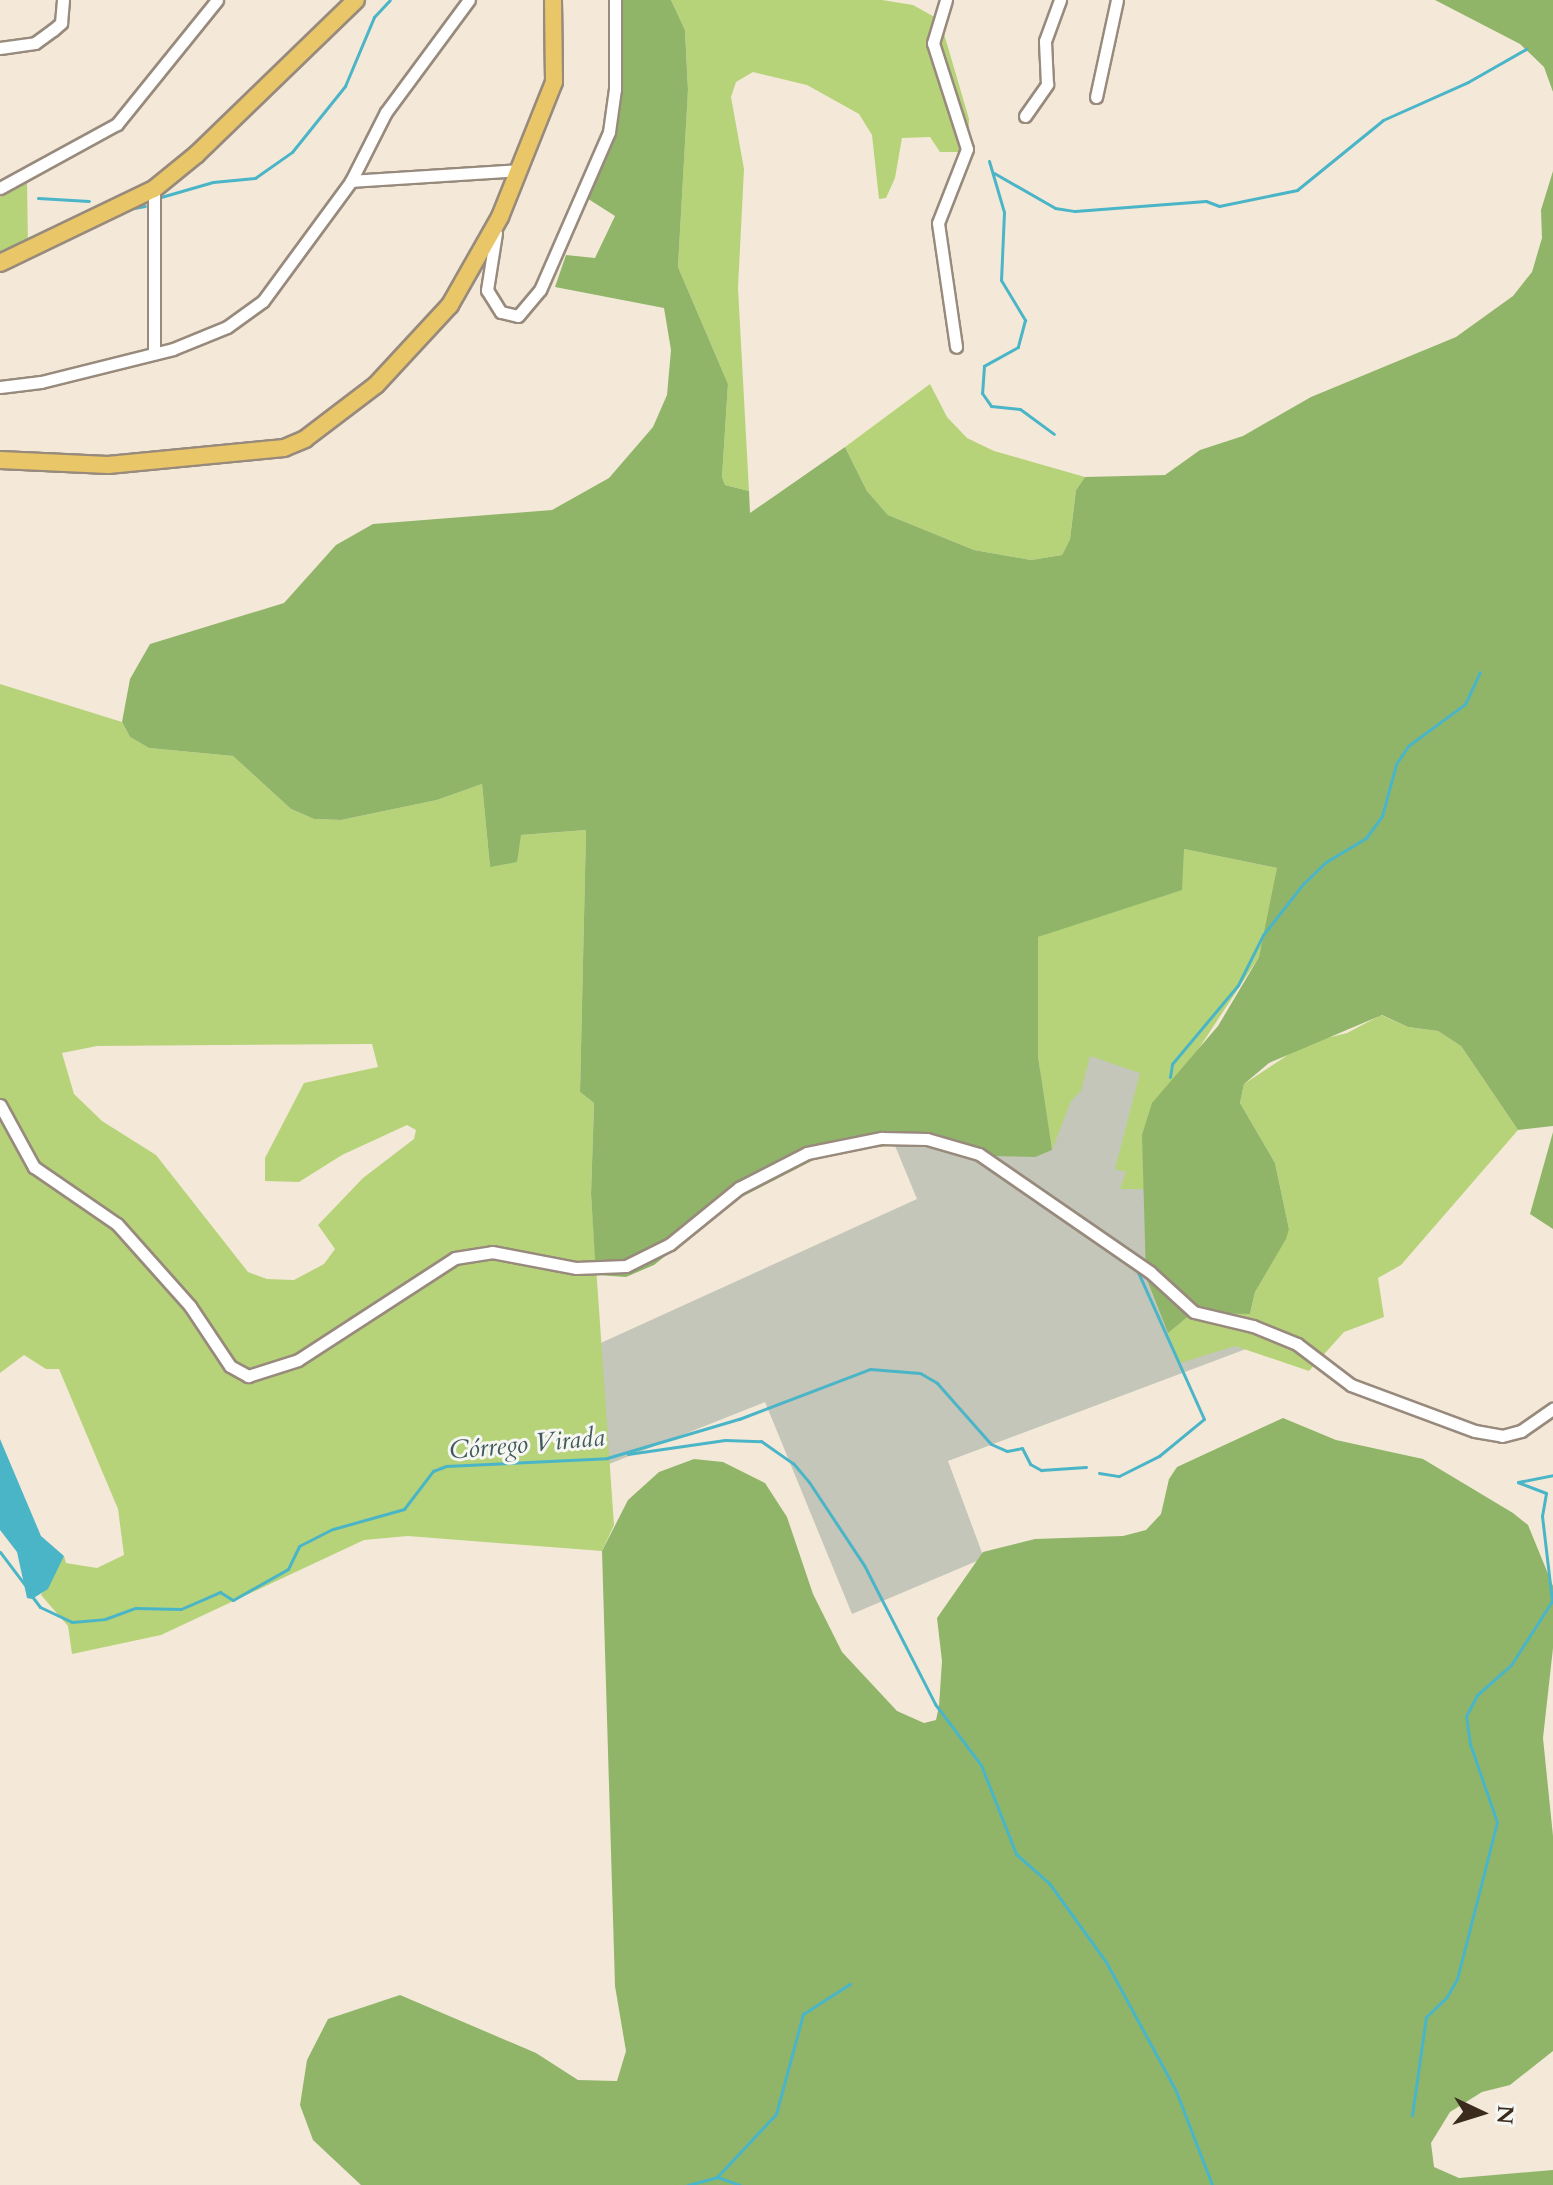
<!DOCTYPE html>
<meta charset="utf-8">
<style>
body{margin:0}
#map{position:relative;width:1553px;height:2185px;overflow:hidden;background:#f4e9d9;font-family:Cardo,serif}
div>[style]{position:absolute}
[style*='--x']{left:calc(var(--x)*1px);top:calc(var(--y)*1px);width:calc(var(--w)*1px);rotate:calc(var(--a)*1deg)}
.industrial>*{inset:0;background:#c3c6b9}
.green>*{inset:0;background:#b6d379}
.forest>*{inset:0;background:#90b569}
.water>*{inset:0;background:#4bb5c8}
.stream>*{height:3px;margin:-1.5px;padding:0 1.5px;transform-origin:1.5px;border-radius:1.5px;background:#4bb5c8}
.roads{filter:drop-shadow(2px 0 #988a7c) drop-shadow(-2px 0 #988a7c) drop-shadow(0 2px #988a7c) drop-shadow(0 -2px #988a7c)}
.street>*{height:11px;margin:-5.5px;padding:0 5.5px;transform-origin:5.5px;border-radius:5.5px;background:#fff}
.primary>*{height:16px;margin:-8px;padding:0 8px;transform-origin:8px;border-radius:8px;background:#e9c769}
span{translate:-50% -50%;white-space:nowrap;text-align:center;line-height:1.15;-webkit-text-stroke:6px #f6f6f2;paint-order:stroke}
.water-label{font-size:26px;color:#415b5a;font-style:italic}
.north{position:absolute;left:1441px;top:2073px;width:80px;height:80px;-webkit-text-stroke:6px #f6f6f2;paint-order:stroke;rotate:94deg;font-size:22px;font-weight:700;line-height:32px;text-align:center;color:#3b2a1e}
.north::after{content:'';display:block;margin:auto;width:28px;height:36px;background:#3b2a1e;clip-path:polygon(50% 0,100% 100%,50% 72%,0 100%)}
</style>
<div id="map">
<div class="industrial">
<div style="clip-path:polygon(1146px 1026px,1254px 1346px,948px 1461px,984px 1558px,852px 1614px,765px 1402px,594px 1470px,548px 1367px,917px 1199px,888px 1129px)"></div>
</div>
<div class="green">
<div style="clip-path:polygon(671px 0,882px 0,913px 5px,940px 20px,969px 119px,968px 152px,940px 152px,930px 137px,902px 138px,895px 178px,886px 198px,879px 199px,872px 135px,859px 114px,807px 85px,753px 72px,736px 82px,731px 97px,744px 169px,738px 288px,749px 491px,725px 485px,722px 477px,728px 384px,678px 267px,688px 89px,685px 30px)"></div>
<div style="clip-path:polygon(27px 183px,28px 247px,0 259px,0 197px)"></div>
<div style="clip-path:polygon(930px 384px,947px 417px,967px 438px,994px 451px,1085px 477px,1076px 490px,1070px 539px,1062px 555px,1031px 560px,974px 550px,888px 515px,867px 491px,845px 447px)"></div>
<div style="clip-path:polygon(evenodd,0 684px,122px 722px,130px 737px,149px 748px,233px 756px,291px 809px,314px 819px,341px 820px,437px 800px,482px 784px,490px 867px,521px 835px,586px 830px,580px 1092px,594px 1103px,591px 1194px,614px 1525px,602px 1551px,408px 1536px,364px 1540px,161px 1635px,72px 1654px,68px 1626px,41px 1595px,64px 1556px,66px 1563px,97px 1568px,124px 1555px,118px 1509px,59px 1369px,46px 1369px,24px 1355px,0 1373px,0 684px,372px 1044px,378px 1067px,304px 1083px,265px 1158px,265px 1181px,299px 1182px,342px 1155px,407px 1125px,416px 1130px,414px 1139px,363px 1178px,318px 1225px,335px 1249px,324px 1264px,294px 1280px,267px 1279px,248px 1272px,156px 1155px,102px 1121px,74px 1094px,62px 1053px,97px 1046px,372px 1044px)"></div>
<div style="clip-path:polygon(1184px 849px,1277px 868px,1275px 891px,1259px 957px,1142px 1135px,1146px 1189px,1120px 1189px,1126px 1172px,1115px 1169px,1140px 1073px,1090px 1056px,1081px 1091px,1071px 1101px,1052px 1150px,1038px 1056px,1038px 937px,1093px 917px)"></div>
<div style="clip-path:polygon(1381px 1015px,1408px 1027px,1438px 1031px,1461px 1046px,1518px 1130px,1401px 1265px,1378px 1278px,1384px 1317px,1344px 1332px,1309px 1371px,1235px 1346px,1180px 1363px,1168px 1333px,1192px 1313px,1250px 1314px,1255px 1292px,1289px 1229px,1275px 1163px,1240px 1103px,1244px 1084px,1306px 1043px,1347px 1033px)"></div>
</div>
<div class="forest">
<div style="clip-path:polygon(616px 0,671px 0,685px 30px,688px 90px,678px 267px,728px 384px,722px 477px,725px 485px,749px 491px,750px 513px,845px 447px,867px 491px,888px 515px,974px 550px,1031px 560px,1062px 555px,1070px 539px,1076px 490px,1085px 477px,1165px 475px,1200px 450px,1243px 436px,1311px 397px,1456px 337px,1513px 296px,1532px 272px,1542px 238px,1541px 210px,1553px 171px,1553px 1126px,1518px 1130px,1461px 1046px,1438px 1031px,1408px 1027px,1382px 1015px,1269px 1063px,1244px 1084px,1240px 1103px,1275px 1163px,1289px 1229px,1286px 1239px,1255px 1292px,1250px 1314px,1192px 1313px,1168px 1333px,1146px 1277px,1142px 1135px,1152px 1103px,1218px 1026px,1259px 957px,1277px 868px,1184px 849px,1182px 890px,1038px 937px,1038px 1056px,1052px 1150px,1035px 1157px,991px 1156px,931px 1142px,829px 1152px,734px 1201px,654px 1265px,626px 1277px,596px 1275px,591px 1194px,594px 1103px,580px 1092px,586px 830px,521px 835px,517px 862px,490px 867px,482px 784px,437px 800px,341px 820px,314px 819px,291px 809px,233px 756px,149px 748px,130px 737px,122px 722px,130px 679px,150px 644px,284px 603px,336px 545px,373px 524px,552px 510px,609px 478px,653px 427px,667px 395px,671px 350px,664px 308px,555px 287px,566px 255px,595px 258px,615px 216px,582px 195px,609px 119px,609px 4px)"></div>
<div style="clip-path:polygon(1435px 0,1553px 0,1553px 92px,1544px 67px,1520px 44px)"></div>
<div style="clip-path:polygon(1553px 1132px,1553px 1229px,1530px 1214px)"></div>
<div style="clip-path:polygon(1283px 1418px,1336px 1440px,1423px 1459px,1513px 1513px,1528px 1525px,1553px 1586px,1553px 1648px,1543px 1738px,1553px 1836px,1553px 2051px,1510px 2085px,1482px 2092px,1450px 2112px,1431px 2143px,1434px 2167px,1459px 2178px,1553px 2170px,1553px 2185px,361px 2185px,313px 2140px,300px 2105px,307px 2060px,328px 2019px,400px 1995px,536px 2053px,578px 2080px,617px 2081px,626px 2051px,615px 1986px,602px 1551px,628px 1500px,659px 1472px,694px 1459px,723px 1462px,765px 1483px,787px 1517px,813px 1594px,842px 1652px,897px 1711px,924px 1723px,936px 1720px,939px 1706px,942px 1661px,937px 1618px,983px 1552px,1035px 1539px,1123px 1536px,1146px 1530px,1161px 1514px,1169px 1479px,1177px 1467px)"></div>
</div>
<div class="water">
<div style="clip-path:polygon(0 1439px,41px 1536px,64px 1556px,48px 1589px,32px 1599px,27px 1598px,17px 1552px,0 1530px)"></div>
</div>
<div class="stream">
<div style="--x:989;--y:161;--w:53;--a:73.6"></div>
<div style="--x:1004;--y:212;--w:68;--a:92.5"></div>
<div style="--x:1001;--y:280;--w:47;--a:59"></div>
<div style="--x:1025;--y:320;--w:28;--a:105"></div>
<div style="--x:1018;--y:347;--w:39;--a:151"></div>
<div style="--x:984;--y:366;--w:27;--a:94"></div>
<div style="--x:982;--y:393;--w:16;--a:55"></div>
<div style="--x:991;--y:406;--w:29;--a:6"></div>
<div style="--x:1020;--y:409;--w:42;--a:36.3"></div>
<div style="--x:994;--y:173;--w:70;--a:29.8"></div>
<div style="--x:1055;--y:208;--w:20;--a:9"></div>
<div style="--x:1075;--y:211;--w:131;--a:-4.4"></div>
<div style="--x:1206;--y:201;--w:14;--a:21"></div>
<div style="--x:1219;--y:206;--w:80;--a:-11.6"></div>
<div style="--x:1297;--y:190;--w:111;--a:-39.1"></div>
<div style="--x:1383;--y:120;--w:93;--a:-24.1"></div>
<div style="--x:1468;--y:82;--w:67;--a:-29.6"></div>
<div style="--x:161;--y:197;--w:54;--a:-16.1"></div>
<div style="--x:213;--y:182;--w:42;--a:-5.4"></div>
<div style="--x:255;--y:178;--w:45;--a:-35.1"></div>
<div style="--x:292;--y:152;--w:85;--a:-51.2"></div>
<div style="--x:345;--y:86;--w:75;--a:-67.2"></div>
<div style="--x:374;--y:17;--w:23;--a:-47"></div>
<div style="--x:38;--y:198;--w:51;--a:3.4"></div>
<div style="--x:134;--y:208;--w:11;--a:-10"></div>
<div style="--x:1170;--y:1077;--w:13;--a:-81"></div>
<div style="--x:1172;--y:1064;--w:103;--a:-50.1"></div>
<div style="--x:1238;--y:985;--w:56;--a:-63.4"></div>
<div style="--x:1263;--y:935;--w:65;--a:-51.9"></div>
<div style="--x:1303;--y:884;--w:32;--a:-44"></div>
<div style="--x:1326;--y:862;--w:47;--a:-31"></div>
<div style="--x:1366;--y:838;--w:27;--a:-54"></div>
<div style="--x:1382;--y:816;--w:54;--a:-74.9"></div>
<div style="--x:1396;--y:764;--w:22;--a:-56"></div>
<div style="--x:1408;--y:746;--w:71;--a:-36.4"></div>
<div style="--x:1465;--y:704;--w:35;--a:-65"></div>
<div style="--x:628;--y:1454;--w:98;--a:-8.2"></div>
<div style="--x:725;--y:1440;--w:36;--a:2"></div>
<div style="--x:761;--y:1441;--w:39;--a:35"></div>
<div style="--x:793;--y:1463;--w:25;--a:50"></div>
<div style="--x:809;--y:1482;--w:100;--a:56.5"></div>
<div style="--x:864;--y:1565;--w:156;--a:62.9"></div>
<div style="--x:935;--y:1704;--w:76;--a:53"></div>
<div style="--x:981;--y:1765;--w:96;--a:68.5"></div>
<div style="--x:1016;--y:1854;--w:44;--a:41.3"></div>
<div style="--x:1049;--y:1883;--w:97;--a:54.2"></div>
<div style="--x:1106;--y:1962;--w:147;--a:61.5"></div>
<div style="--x:1176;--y:2091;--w:101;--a:69"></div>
<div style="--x:1099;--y:1473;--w:20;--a:9"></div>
<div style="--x:1119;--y:1476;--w:45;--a:-26.6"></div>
<div style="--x:1159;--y:1456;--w:58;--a:-39.4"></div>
<div style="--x:1204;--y:1419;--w:161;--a:-114.2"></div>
<div style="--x:1518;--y:1482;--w:36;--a:-11"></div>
<div style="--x:0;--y:1552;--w:41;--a:52.9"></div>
<div style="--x:31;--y:1595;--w:15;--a:53"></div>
<div style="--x:40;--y:1607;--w:35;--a:25"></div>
<div style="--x:72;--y:1622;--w:33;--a:-5"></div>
<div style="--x:105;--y:1619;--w:33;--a:-20"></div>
<div style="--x:136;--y:1608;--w:45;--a:1.3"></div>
<div style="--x:181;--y:1609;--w:43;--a:-23.6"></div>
<div style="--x:220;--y:1592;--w:15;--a:32"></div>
<div style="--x:233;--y:1600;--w:63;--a:-29.4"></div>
<div style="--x:288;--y:1569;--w:25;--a:-64"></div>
<div style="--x:299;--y:1546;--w:38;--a:-27"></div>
<div style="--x:333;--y:1529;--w:74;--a:-15.7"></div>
<div style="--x:404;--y:1509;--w:48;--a:-52.7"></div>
<div style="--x:433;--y:1471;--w:14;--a:-21"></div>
<div style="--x:446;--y:1466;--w:161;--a:-2.8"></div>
<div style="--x:607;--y:1458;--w:138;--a:-16.5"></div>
<div style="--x:739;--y:1419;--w:140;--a:-20.9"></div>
<div style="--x:870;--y:1369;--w:50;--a:4.6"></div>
<div style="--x:920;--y:1373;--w:20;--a:30"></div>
<div style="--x:937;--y:1383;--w:81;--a:48.5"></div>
<div style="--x:991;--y:1444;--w:17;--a:24"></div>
<div style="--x:1007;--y:1451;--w:15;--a:-11"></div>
<div style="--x:1022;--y:1448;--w:18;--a:63"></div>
<div style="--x:1030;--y:1464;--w:13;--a:29"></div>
<div style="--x:1041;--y:1470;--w:45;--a:-3.8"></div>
<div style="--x:1412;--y:2115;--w:99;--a:-81.9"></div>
<div style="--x:1426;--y:2017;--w:28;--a:-44"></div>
<div style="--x:1446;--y:1998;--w:22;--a:-60"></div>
<div style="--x:1457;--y:1979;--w:162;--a:-75.7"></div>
<div style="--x:1497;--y:1822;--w:83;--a:-109.1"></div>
<div style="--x:1470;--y:1744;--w:28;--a:-98"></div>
<div style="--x:1466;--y:1716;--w:24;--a:-62"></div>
<div style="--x:1477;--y:1695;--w:45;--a:-41.4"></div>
<div style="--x:1511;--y:1665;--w:76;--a:-57.4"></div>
<div style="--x:1552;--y:1601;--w:86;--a:-96.7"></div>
<div style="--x:1542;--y:1516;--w:23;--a:-80"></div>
<div style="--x:1546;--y:1493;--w:30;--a:-159"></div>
<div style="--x:717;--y:2177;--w:24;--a:19"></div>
<div style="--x:688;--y:2185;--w:30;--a:-15"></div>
<div style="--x:717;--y:2177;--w:86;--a:-46.9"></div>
<div style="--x:776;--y:2114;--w:104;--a:-74.9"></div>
<div style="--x:803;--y:2014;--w:56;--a:-32.6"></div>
</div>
<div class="roads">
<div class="street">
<div style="--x:946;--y:0;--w:45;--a:106.8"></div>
<div style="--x:933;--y:43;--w:111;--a:72.2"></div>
<div style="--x:967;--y:149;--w:79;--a:111.4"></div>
<div style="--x:938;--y:223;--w:125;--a:81.7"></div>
<div style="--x:0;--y:48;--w:35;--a:-8"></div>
<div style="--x:35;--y:43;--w:22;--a:-36"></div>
<div style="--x:53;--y:30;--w:11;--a:-41"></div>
<div style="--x:61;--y:23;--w:23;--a:-85"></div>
<div style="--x:1096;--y:97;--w:99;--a:-77.8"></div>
<div style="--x:1025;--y:116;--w:39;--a:-55"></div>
<div style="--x:1047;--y:84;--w:43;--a:-92.7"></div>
<div style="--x:1045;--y:41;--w:44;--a:-69.9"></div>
<div style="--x:351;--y:181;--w:169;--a:-3.7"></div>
<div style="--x:0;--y:188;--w:133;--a:-28.7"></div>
<div style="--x:117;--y:124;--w:159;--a:-51.1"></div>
<div style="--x:154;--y:189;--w:164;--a:90"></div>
<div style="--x:496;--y:233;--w:58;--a:99"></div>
<div style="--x:487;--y:290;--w:26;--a:58"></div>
<div style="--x:501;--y:312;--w:17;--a:13"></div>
<div style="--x:518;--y:316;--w:34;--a:-50"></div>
<div style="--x:540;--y:290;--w:172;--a:-66.4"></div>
<div style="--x:609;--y:132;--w:43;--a:-82.1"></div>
<div style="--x:615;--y:89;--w:89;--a:-90"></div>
<div style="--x:0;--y:387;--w:41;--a:-7"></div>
<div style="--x:41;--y:382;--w:136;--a:-14"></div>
<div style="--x:173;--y:349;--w:58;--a:-22.2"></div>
<div style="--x:227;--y:327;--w:44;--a:-35.8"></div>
<div style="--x:263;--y:301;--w:149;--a:-53.7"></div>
<div style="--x:351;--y:181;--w:77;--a:-63.1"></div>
<div style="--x:386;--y:112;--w:139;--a:-53.5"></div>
<div style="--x:0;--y:1105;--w:71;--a:61.3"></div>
<div style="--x:34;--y:1167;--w:101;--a:34.5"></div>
<div style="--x:117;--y:1224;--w:110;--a:48.3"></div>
<div style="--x:190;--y:1306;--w:72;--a:56.3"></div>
<div style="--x:230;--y:1366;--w:21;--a:29"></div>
<div style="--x:248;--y:1376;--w:52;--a:-17.7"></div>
<div style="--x:298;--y:1360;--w:187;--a:-33"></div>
<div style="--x:455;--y:1258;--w:37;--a:-9"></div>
<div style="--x:492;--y:1252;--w:86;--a:10.8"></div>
<div style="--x:576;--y:1268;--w:50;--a:-2.3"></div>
<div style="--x:626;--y:1266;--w:49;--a:-26.6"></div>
<div style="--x:670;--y:1244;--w:89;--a:-39.1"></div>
<div style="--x:739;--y:1188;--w:76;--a:-27.2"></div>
<div style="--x:807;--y:1153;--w:76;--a:-11.5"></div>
<div style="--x:881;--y:1138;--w:46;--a:1.2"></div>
<div style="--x:927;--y:1139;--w:54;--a:16.1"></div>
<div style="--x:979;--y:1154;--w:208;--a:34.6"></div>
<div style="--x:1150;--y:1272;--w:59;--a:42.3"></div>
<div style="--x:1194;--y:1312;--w:61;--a:13.3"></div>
<div style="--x:1253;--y:1326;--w:48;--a:22.2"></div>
<div style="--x:1297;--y:1344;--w:68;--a:37.2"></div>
<div style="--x:1351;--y:1385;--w:132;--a:20.4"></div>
<div style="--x:1475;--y:1431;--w:27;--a:10"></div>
<div style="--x:1502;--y:1436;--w:20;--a:-15"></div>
<div style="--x:1521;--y:1431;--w:39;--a:-35"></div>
</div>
<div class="primary">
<div style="--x:0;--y:263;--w:171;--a:-25.7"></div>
<div style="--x:154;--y:189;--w:55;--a:-39.1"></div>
<div style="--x:197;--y:154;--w:221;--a:-44.1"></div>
<div style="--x:0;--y:460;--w:108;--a:2.7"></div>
<div style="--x:108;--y:465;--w:177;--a:-5.5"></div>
<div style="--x:284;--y:448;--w:23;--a:-23"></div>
<div style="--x:305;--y:439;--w:89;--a:-37.3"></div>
<div style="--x:376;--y:385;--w:109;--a:-47.2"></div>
<div style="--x:450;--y:305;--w:101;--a:-60.4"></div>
<div style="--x:500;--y:217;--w:145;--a:-68.2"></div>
<div style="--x:554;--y:82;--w:82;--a:-90.7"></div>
</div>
</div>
<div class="water-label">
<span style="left:527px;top:1444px;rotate:-5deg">Córrego Virada</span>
</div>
<div class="north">N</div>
</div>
